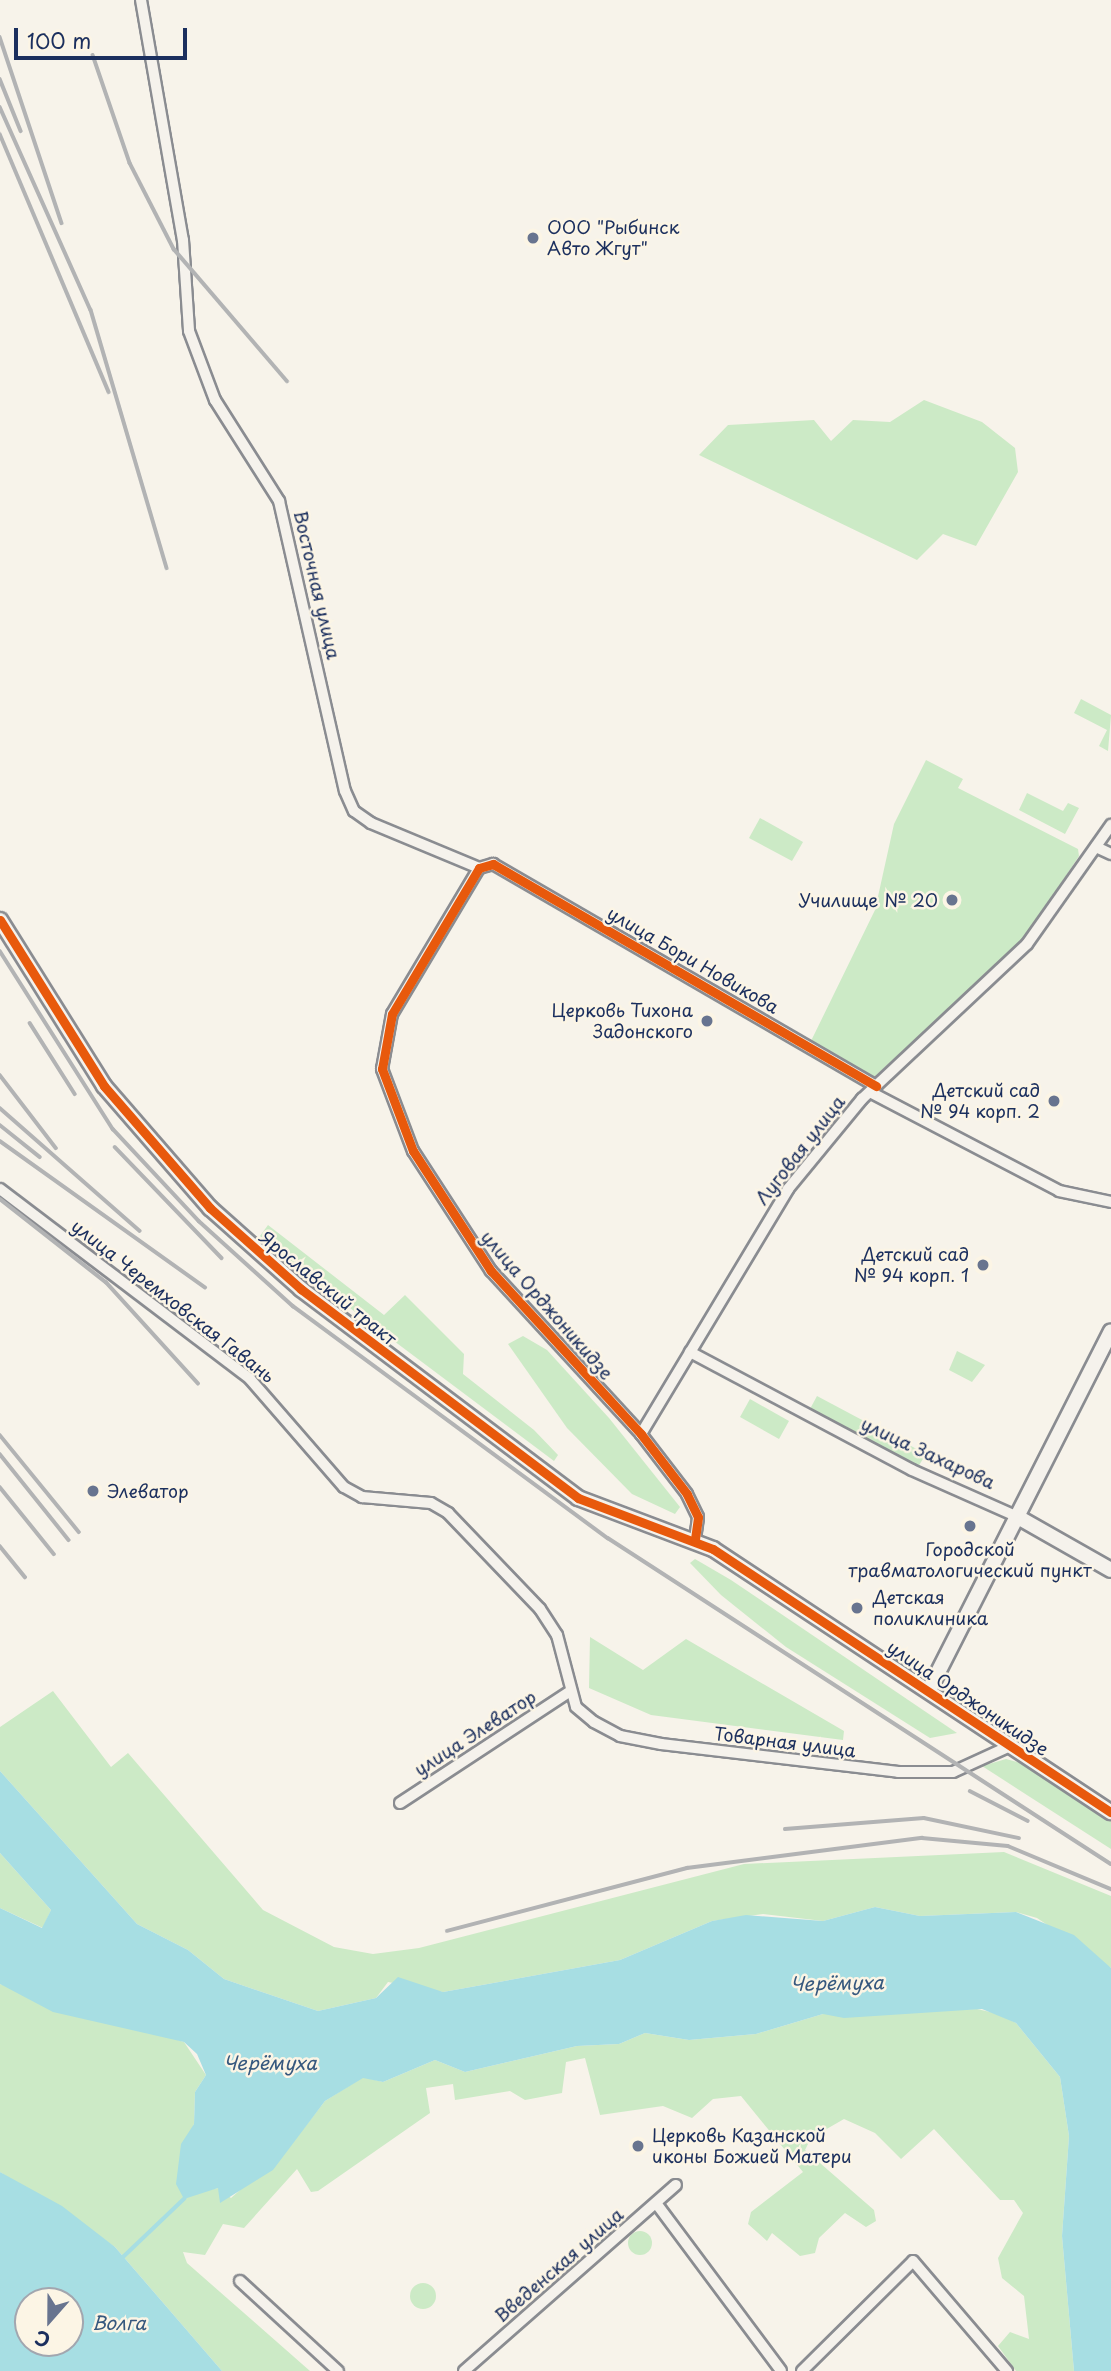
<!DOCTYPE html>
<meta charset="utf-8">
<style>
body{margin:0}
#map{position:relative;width:1111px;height:2371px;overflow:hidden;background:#f7f3ea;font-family:"Playpen Sans",sans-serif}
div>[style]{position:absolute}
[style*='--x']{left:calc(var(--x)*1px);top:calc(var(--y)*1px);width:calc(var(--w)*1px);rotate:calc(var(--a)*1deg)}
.green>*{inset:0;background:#cceac6}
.round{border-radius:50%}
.water>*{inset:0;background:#a7dee3}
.stream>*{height:3.5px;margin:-1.75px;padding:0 1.75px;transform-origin:1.75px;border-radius:1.75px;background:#a7dee3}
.roads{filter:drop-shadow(2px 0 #8a8c91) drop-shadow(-2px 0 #8a8c91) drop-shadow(0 2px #8a8c91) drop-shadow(0 -2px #8a8c91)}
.minor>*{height:10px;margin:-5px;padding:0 5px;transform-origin:5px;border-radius:5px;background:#f5f2ec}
.tertiary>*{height:14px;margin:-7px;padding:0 7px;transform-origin:7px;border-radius:7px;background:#f5f2ec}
.rail>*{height:3.5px;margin:-1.75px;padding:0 1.75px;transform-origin:1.75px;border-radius:1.75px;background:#b2b3b4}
.cycleway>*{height:9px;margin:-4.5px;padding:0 4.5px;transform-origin:4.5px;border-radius:4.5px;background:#e8590c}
.dots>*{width:19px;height:19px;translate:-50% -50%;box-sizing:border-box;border:4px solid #fcf5e5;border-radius:50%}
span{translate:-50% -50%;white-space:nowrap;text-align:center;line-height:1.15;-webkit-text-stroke:5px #fcf5e5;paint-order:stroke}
.poi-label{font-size:18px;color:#1b2f5e}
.left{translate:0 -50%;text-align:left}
.right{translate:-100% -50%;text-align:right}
.street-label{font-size:18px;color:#1b2f5e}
.water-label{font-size:19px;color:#36587e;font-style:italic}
.north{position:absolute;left:14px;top:2287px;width:70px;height:70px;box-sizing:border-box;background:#fcf5e5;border:2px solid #a2a6af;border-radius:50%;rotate:201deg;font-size:19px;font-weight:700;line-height:28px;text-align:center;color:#1b2f5e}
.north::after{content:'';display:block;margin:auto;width:24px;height:32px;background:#68748f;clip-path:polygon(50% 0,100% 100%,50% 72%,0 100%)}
.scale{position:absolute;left:14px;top:28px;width:173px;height:32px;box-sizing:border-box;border:4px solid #1b2f5e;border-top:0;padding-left:9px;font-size:21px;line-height:24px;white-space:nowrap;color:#1b2f5e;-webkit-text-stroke:5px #fcf5e5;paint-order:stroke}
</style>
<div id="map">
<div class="green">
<div style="clip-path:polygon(924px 400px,982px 422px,1015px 448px,1018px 472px,976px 546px,943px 534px,917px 560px,699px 455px,728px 425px,814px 420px,831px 441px,853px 420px,890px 422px)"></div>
<div style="clip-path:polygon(1081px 699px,1111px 715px,1108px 751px,1099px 746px,1107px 730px,1074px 713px)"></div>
<div style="clip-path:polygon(926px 760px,963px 779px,958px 788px,1078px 849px,1079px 856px,1023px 941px,874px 1077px,811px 1041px,875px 910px,894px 824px)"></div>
<div style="clip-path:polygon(1027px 793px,1063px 811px,1068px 803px,1079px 808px,1065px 834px,1019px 810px)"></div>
<div style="clip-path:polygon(760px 818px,803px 842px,792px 861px,749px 838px)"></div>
<div style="clip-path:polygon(268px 1225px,384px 1315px,405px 1295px,464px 1354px,463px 1374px,534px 1430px,558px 1455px,554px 1461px,302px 1272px,260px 1236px)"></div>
<div style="clip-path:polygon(523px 1336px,547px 1350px,609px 1418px,680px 1507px,675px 1514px,632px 1494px,567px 1428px,508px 1344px)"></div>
<div style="clip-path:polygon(957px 1351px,985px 1365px,972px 1382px,949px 1370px)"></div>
<div style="clip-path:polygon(817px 1396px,926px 1454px,918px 1467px,810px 1409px)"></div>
<div style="clip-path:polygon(750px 1399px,789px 1421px,779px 1439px,740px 1417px)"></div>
<div style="clip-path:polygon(695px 1559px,731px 1580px,957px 1733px,930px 1738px,786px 1647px,721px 1595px,690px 1563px)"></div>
<div style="clip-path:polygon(590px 1637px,643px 1670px,686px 1639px,844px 1731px,843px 1740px,651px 1715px,589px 1688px)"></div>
<div style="clip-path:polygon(53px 1691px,111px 1767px,128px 1753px,263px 1910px,334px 1947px,373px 1954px,419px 1948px,744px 1864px,1004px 1852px,1111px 1896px,1111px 1968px,1037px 1918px,1016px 1912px,920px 1916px,875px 1907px,823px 1921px,763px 1914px,712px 1921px,620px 1960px,443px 1992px,388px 1982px,376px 1998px,318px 2011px,224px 1979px,188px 1950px,137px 1924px,0 1771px,0 1727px)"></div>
<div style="clip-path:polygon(1006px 1759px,1028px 1765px,1111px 1818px,1111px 1849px,982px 1766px)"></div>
<div style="clip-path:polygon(0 1853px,51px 1910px,43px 1928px,0 1908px)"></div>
<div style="clip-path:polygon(0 1984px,184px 2042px,206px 2075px,195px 2092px,194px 2124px,181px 2156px,200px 2192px,218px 2188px,231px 2198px,290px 2146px,325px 2101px,363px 2077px,383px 2082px,435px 2060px,465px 2072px,577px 2046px,619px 2044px,645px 2033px,689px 2040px,756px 2034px,823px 2014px,977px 2009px,999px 2014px,1016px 2023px,1060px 2077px,1069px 2136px,1062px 2236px,1074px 2371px,1016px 2371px,998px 2346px,1010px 2332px,1029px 2339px,1024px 2296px,1002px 2278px,998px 2258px,1023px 2213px,1014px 2200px,1000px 2200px,934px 2129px,901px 2159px,875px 2133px,844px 2119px,811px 2138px,805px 2150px,874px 2210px,876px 2221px,866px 2227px,845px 2213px,819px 2238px,815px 2253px,800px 2256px,772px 2233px,767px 2241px,748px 2224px,751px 2212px,803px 2172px,741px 2096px,713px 2099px,692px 2118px,663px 2106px,600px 2115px,585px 2058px,566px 2062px,562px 2093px,525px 2100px,510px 2091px,455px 2100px,453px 2084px,426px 2088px,430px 2113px,318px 2191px,311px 2192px,297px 2169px,244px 2228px,223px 2224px,205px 2255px,183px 2252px,187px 2263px,310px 2371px,222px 2371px,115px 2247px,0 2172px)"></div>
<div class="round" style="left:628px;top:2231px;width:24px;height:24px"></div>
<div class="round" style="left:410px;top:2283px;width:26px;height:26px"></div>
</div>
<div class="water">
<div style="clip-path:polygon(0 1771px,137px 1924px,188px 1950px,224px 1979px,318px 2011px,376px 1998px,398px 1977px,443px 1992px,620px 1960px,712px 1921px,746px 1915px,823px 1921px,875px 1907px,920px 1916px,1016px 1912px,1074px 1935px,1111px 1968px,1111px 2371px,1074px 2371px,1062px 2236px,1069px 2136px,1060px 2077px,1016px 2023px,982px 2009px,844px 2018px,823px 2014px,756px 2034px,689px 2040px,645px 2033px,619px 2044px,577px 2046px,465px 2072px,435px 2060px,383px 2082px,363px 2078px,325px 2101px,273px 2170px,220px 2203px,218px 2188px,184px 2199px,176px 2184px,181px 2144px,194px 2124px,195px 2092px,206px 2075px,197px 2054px,184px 2042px,53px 2012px,0 1984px,0 1908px,42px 1928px,51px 1910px,0 1853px)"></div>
<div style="clip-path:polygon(evenodd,0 2172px,62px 2206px,115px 2247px,222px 2371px,0 2371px,0 2172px,70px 2301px,70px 2343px,28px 2343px,28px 2301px,70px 2301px)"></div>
</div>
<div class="stream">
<div style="--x:122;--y:2258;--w:86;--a:-43.6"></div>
</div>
<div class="roads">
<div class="minor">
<div style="--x:141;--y:0;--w:244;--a:80.1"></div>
<div style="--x:183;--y:240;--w:91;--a:86.2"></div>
<div style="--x:189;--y:331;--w:74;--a:69.4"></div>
<div style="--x:215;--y:400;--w:120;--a:57.6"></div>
<div style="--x:279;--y:501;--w:297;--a:77.2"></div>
<div style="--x:345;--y:791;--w:22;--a:66"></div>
<div style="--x:354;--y:811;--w:21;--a:35"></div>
<div style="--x:371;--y:823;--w:117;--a:22.6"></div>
<div style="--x:1096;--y:847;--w:17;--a:25"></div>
<div style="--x:870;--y:1092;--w:213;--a:27.6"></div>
<div style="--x:1059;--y:1191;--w:53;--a:11.9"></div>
<div style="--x:0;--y:1189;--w:314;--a:37.2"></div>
<div style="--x:250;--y:1379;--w:143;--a:49"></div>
<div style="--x:344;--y:1487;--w:21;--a:29"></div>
<div style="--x:362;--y:1497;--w:69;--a:5"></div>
<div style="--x:431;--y:1503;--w:20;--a:30"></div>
<div style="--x:448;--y:1513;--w:133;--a:46.2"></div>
<div style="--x:540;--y:1609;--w:31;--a:57"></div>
<div style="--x:557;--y:1635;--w:74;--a:75.2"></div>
<div style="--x:576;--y:1707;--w:23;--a:40"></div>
<div style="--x:594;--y:1722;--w:30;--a:28"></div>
<div style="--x:620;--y:1736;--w:42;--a:11"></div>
<div style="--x:661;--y:1744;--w:239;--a:6.7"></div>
<div style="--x:898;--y:1772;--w:55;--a:0"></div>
<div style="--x:953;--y:1772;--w:63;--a:-24.5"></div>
<div style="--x:690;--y:1352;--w:251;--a:28"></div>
<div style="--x:912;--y:1470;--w:114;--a:23.9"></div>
<div style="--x:641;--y:1434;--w:286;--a:-59"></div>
<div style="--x:788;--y:1189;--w:117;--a:-50.6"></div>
<div style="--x:862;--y:1099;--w:226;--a:-43.2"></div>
<div style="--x:1027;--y:944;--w:146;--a:-54.8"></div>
<div style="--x:695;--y:1539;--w:22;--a:-82"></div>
<div style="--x:698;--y:1517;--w:25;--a:-116"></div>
<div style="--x:687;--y:1494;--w:76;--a:-127.5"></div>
<div style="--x:641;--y:1434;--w:222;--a:-132.6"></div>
<div style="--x:491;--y:1271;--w:143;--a:-123"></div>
<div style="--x:413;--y:1151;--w:88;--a:-110.7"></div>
<div style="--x:382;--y:1069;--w:56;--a:-79.7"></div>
<div style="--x:392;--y:1014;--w:170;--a:-59.2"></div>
<div style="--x:479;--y:868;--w:15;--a:-16"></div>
<div style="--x:493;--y:864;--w:443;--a:30.1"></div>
<div style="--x:400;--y:1803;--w:202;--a:-33.3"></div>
<div style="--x:656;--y:2203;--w:209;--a:53.3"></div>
<div style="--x:240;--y:2281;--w:133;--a:42.6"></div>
<div style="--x:464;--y:2371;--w:282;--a:-41.3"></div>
<div style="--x:802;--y:2371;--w:156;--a:-44.7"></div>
<div style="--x:913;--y:2261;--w:145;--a:49.5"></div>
</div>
<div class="tertiary">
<div style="--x:0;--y:920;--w:196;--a:57.9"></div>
<div style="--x:104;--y:1086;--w:162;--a:49"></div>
<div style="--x:210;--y:1208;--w:122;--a:41.7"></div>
<div style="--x:301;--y:1289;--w:347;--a:37"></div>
<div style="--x:578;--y:1498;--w:144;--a:20.7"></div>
<div style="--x:713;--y:1549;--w:477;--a:33.5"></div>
<div style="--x:1016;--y:1516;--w:109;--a:29.6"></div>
<div style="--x:929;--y:1690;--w:402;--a:-63.1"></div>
</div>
</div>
<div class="rail">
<div style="--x:0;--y:37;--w:196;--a:71.6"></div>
<div style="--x:93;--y:55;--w:114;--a:71.1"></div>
<div style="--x:130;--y:163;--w:97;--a:62.9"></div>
<div style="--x:174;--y:249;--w:174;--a:49.4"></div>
<div style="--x:0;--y:79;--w:56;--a:68"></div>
<div style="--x:0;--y:107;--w:222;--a:65.9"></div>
<div style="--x:91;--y:310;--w:269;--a:73.6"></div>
<div style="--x:0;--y:134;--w:280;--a:67.1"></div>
<div style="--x:0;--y:951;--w:211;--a:57.6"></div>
<div style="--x:113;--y:1129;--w:126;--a:46.9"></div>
<div style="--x:199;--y:1221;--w:127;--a:42.1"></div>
<div style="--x:293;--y:1306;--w:391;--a:36.4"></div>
<div style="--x:608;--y:1538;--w:599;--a:32.95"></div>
<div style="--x:30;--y:1023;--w:84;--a:57.6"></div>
<div style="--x:0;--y:1075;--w:92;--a:52.5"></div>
<div style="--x:0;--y:1108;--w:186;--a:41.3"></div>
<div style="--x:0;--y:1125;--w:51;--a:38.7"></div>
<div style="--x:0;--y:1141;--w:252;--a:35.5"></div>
<div style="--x:115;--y:1147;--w:154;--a:46.1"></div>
<div style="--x:0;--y:1199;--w:135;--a:38.1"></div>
<div style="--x:106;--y:1282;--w:137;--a:47.7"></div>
<div style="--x:0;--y:1435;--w:125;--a:50.8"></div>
<div style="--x:0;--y:1454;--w:110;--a:51.3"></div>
<div style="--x:0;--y:1487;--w:86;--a:51.1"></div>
<div style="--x:0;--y:1546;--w:40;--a:51"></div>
<div style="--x:970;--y:1791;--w:65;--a:27.3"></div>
<div style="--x:785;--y:1829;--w:139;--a:-4.5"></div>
<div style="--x:924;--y:1818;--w:97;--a:11.9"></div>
<div style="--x:447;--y:1931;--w:248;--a:-14.7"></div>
<div style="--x:687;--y:1868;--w:237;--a:-7.3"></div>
<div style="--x:922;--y:1838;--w:86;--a:5.3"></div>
<div style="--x:1008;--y:1846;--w:112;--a:22.7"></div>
</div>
<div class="cycleway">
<div style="--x:0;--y:920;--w:196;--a:57.9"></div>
<div style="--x:104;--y:1086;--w:162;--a:49"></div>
<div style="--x:210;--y:1208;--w:122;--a:41.7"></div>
<div style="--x:301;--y:1289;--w:347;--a:37"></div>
<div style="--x:578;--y:1498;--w:144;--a:20.7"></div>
<div style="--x:713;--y:1549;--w:477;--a:33.5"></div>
<div style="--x:695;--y:1539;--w:22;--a:-82"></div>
<div style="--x:698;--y:1517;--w:25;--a:-116"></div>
<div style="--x:687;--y:1494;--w:76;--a:-127.5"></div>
<div style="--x:641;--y:1434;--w:222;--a:-132.6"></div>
<div style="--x:491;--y:1271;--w:143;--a:-123"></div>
<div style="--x:413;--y:1151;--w:88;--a:-110.7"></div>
<div style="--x:382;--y:1069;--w:56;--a:-79.7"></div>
<div style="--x:392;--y:1014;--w:170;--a:-59.2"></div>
<div style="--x:479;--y:868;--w:15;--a:-16"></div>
<div style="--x:493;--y:864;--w:443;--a:30.1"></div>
</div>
<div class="dots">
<div style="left:533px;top:238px;background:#68748f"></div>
<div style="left:952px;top:900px;background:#68748f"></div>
<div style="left:707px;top:1021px;background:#68748f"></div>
<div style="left:1054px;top:1101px;background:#68748f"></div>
<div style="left:983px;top:1265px;background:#68748f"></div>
<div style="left:93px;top:1491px;background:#68748f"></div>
<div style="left:970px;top:1526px;background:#68748f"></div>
<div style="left:857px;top:1608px;background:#68748f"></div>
<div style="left:638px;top:2146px;background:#68748f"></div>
</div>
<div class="poi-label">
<span class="left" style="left:547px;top:238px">ООО "Рыбинск<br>Авто Жгут"</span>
<span class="right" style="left:938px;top:900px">Училище № 20</span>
<span class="right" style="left:693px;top:1021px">Церковь Тихона<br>Задонского</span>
<span class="right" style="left:1040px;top:1101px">Детский сад<br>№ 94 корп. 2</span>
<span class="right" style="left:969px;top:1265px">Детский сад<br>№ 94 корп. 1</span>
<span class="left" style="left:107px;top:1491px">Элеватор</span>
<span style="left:970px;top:1560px">Городской<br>травматологический пункт</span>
<span class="left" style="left:873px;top:1608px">Детская<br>поликлиника</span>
<span class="left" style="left:652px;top:2146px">Церковь Казанской<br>иконы Божией Матери</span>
</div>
<div class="street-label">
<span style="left:317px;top:585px;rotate:77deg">Восточная улица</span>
<span style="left:693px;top:960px;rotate:30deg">улица Бори Новикова</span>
<span style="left:800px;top:1150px;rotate:-52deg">Луговая улица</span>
<span style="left:328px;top:1288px;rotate:39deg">Ярославский тракт</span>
<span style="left:173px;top:1301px;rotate:38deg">улица Черемховская Гавань</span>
<span style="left:547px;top:1305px;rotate:49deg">улица Орджоникидзе</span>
<span style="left:928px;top:1453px;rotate:25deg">улица Захарова</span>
<span style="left:968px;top:1698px;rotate:34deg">улица Орджоникидзе</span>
<span style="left:475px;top:1733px;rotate:-33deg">улица Элеватор</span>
<span style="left:785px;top:1742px;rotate:7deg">Товарная улица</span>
<span style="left:559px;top:2265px;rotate:-41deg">Введенская улица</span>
</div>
<div class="water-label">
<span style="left:837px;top:1983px;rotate:-1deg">Черёмуха</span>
<span style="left:270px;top:2063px">Черёмуха</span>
<span style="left:119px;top:2323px">Волга</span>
</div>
<div class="north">С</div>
<div class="scale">100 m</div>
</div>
